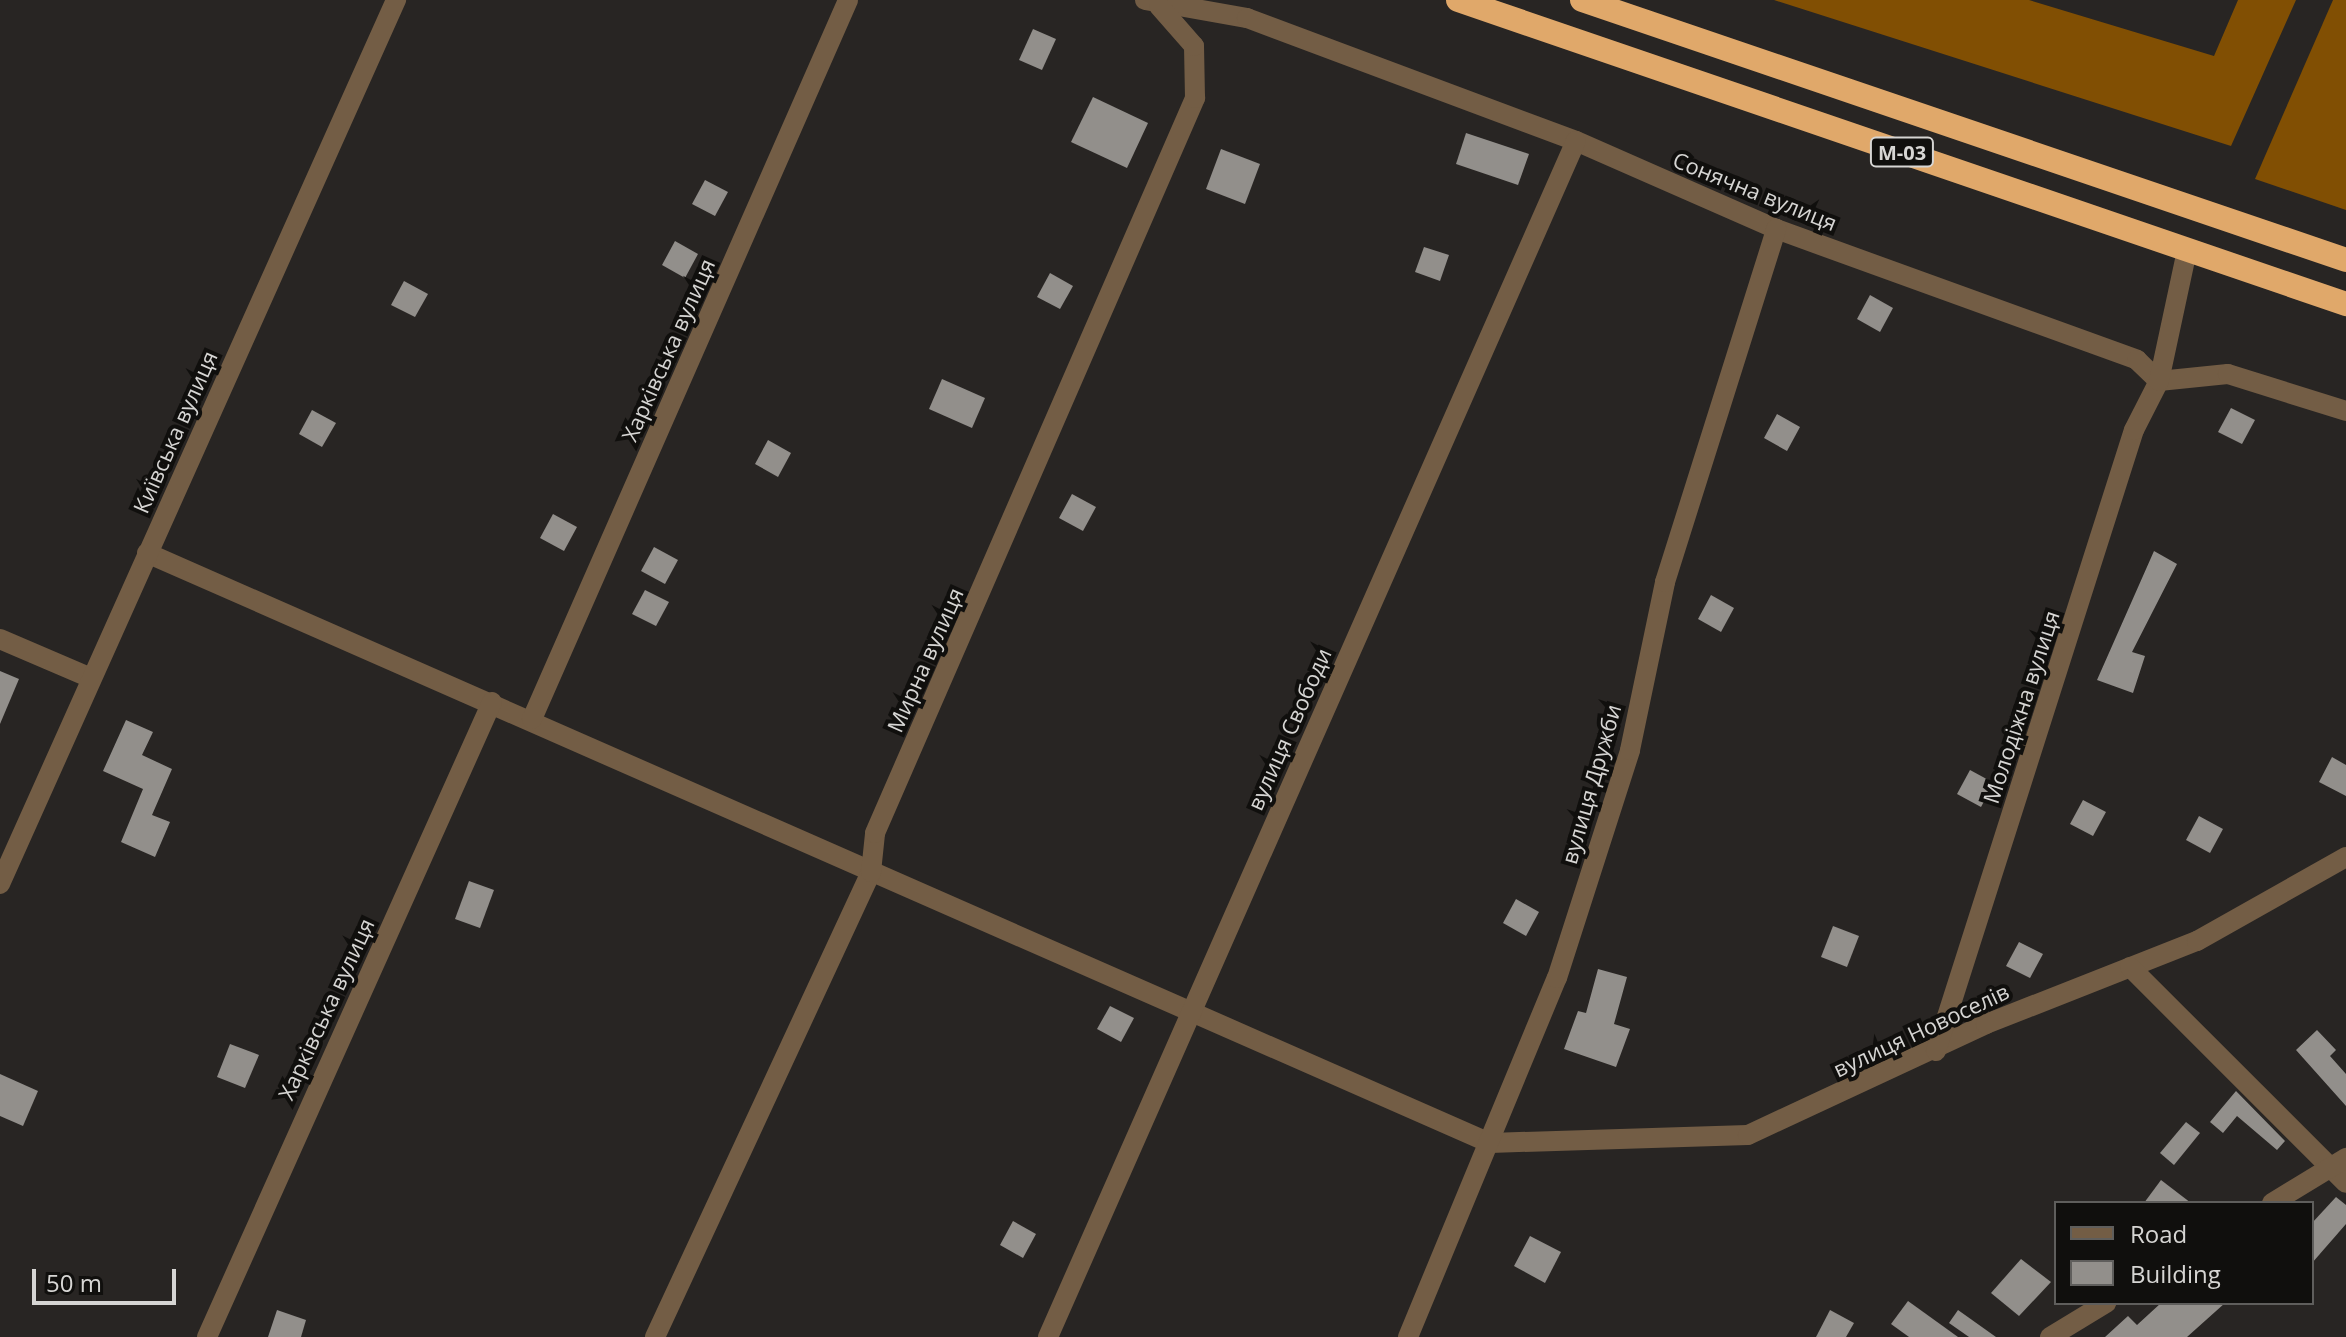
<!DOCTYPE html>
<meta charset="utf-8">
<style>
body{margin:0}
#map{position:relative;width:2346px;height:1337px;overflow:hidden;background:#282523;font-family:"Open Sans",sans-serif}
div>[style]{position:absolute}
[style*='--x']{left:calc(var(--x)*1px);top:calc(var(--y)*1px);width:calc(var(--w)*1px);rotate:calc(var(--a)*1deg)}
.forest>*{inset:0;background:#814f03}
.building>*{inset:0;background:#928f8b}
.street>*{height:20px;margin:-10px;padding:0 10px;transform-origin:10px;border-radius:10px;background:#735d45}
.highway>*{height:24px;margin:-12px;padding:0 12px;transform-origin:12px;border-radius:12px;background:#e0a86a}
span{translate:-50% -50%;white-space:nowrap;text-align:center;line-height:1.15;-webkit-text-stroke:8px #100f0d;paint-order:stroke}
.shield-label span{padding:2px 6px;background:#100f0d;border:2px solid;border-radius:6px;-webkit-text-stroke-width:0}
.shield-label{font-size:20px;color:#d6d5d3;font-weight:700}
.street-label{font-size:22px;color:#d6d5d3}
.legend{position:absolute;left:2054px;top:1201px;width:260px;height:104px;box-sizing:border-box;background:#100f0d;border:2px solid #5f5e5c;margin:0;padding:10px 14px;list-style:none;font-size:24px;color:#d6d5d3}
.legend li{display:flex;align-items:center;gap:16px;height:40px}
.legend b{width:40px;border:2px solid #5f5e5c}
.scale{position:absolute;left:32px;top:1269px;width:144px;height:36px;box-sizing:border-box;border:4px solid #d6d5d3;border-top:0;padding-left:10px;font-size:24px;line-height:28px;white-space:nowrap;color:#d6d5d3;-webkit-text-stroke:6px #100f0d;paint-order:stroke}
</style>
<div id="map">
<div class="forest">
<div style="clip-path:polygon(1774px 0,2029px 0,2214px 56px,2238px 0,2296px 0,2231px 146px)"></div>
<div style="clip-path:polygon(2333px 0,2346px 0,2346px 210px,2255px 179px)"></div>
</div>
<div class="building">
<div style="clip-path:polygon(1033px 29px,1056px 39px,1042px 70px,1019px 60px)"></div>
<div style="clip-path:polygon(1093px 97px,1148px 123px,1127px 168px,1071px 142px)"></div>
<div style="clip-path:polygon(1466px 133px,1529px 154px,1518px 185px,1456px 164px)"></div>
<div style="clip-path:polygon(1221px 149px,1260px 164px,1245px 204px,1206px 189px)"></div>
<div style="clip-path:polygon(705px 180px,728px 192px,715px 216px,692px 204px)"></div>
<div style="clip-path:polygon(675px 241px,698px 254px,685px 278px,662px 265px)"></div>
<div style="clip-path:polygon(1424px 247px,1449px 255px,1440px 281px,1415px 272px)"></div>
<div style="clip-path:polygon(1050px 273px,1073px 286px,1060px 309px,1037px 297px)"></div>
<div style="clip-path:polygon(404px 281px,428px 294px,415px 317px,391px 305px)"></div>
<div style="clip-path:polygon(1870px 295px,1893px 308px,1880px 332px,1857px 319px)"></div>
<div style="clip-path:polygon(942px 379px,985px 398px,972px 428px,929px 409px)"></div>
<div style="clip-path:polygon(2231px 408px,2255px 420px,2242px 444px,2218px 432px)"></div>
<div style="clip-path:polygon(312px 410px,336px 423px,322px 447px,299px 434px)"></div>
<div style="clip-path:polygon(1777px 414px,1800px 427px,1787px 451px,1764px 438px)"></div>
<div style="clip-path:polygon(768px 440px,791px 453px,778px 477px,755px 464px)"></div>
<div style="clip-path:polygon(1072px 494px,1096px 507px,1083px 531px,1059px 518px)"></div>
<div style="clip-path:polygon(553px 514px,577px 527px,564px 551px,540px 538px)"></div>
<div style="clip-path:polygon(654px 547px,678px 560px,665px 584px,641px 571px)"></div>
<div style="clip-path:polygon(2154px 551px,2177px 564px,2132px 652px,2145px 656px,2133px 693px,2097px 680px)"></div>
<div style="clip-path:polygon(645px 590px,669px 602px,656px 626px,632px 614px)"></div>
<div style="clip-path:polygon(1711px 595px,1734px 608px,1721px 632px,1698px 619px)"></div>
<div style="clip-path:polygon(0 671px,19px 679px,0 724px)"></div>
<div style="clip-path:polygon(126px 720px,153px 732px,142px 755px,172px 769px,152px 815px,170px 822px,155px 857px,121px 842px,143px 789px,103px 771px)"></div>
<div style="clip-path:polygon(2332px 757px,2346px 765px,2346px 796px,2319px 782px)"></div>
<div style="clip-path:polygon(1970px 770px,1994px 783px,1981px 807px,1957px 794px)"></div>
<div style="clip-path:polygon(2083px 800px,2106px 812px,2093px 836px,2070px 824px)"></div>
<div style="clip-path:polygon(2199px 816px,2223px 829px,2210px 853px,2186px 840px)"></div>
<div style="clip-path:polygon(469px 881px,494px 890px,480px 928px,455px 919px)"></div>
<div style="clip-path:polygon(1516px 899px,1539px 912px,1526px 936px,1503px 923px)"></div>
<div style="clip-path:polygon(1833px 926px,1859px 936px,1847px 967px,1821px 957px)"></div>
<div style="clip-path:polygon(2019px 942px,2043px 954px,2030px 978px,2006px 966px)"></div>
<div style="clip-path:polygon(1598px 969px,1627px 977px,1614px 1024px,1630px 1029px,1616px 1067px,1564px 1049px,1578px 1011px,1586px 1013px)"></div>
<div style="clip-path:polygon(1110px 1006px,1134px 1018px,1121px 1042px,1097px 1029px)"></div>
<div style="clip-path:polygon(2317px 1030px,2336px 1050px,2330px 1056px,2346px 1074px,2346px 1106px,2296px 1050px)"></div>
<div style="clip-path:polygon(230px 1044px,259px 1055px,245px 1088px,217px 1077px)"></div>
<div style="clip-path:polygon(0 1074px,38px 1091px,23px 1126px,0 1116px)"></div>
<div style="clip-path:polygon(2236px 1091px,2285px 1141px,2277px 1150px,2237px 1116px,2223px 1133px,2210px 1122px)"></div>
<div style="clip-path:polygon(2186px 1122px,2200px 1133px,2174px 1165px,2160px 1153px)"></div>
<div style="clip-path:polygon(2161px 1180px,2191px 1203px,2144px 1203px)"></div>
<div style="clip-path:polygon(2336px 1197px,2346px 1205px,2346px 1224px,2312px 1263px,2312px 1223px)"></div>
<div style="clip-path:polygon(1013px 1221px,1036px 1234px,1023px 1258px,1000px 1245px)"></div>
<div style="clip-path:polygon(1530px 1236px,1561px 1252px,1545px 1283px,1514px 1266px)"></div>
<div style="clip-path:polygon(2021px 1259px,2051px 1282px,2019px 1316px,1991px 1293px)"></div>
<div style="clip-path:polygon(1908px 1301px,1958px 1337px,1909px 1337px,1891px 1324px)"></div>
<div style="clip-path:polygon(2161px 1303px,2225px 1303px,2187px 1337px,2105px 1337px,2128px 1316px,2137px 1325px)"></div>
<div style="clip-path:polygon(277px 1310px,306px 1320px,301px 1337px,268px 1337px)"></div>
<div style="clip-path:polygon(1830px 1310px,1854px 1323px,1846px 1337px,1816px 1337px)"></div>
<div style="clip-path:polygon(1958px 1310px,1996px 1337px,1969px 1337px,1949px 1323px)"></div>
</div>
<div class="street">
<div style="--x:1145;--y:0;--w:104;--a:10"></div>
<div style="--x:1247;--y:18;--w:351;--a:20.5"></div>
<div style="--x:1576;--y:141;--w:219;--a:23.7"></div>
<div style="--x:1776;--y:229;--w:384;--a:19.9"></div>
<div style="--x:2137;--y:360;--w:30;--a:44"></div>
<div style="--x:2159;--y:381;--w:69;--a:-5.8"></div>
<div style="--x:2228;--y:374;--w:124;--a:17.4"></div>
<div style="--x:147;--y:553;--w:1467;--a:23.72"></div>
<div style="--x:1490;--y:1143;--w:258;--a:-1.8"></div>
<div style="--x:1748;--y:1135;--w:263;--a:-25"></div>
<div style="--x:1986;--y:1024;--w:227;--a:-21.5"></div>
<div style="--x:2197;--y:941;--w:171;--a:-29.4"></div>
<div style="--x:0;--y:639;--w:99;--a:23.2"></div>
<div style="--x:532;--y:719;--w:785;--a:-66.27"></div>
<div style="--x:0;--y:884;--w:969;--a:-65.87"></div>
<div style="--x:2130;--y:967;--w:305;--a:45"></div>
<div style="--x:1936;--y:1051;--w:652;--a:-72.32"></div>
<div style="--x:2134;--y:430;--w:55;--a:-63"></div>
<div style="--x:2159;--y:381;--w:134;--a:-77.9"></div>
<div style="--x:2272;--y:1203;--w:87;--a:-31.3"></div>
<div style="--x:207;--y:1337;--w:696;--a:-65.83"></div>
<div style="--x:655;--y:1337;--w:513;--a:-65.08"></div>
<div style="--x:871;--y:872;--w:39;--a:-84"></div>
<div style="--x:875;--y:833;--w:802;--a:-66.47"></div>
<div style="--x:1195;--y:98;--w:52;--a:-91.1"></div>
<div style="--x:1194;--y:46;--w:53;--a:-131.2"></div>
<div style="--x:1048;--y:1337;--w:1307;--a:-66.18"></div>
<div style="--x:1408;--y:1337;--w:389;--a:-67.5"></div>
<div style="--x:1557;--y:978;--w:239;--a:-72.2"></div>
<div style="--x:1630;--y:750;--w:172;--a:-78.2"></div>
<div style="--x:1665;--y:582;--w:370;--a:-72.5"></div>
<div style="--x:2050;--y:1337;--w:66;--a:-31.3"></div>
</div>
<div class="highway">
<div style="--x:1458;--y:0;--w:939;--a:18.9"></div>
<div style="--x:1582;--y:0;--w:807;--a:18.79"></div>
</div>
<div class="shield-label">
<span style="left:1902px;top:152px">М-03</span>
</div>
<div class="street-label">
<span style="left:1755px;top:191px;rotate:22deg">Сонячна вулиця</span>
<span style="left:668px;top:350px;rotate:-66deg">Харківська вулиця</span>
<span style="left:175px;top:432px;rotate:-66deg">Київська вулиця</span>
<span style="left:925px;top:660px;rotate:-66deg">Мирна вулиця</span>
<span style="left:2021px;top:707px;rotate:-72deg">Молодіжна вулиця</span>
<span style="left:1289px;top:729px;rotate:-66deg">вулиця Свободи</span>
<span style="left:1591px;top:784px;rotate:-74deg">вулиця Дружби</span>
<span style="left:326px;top:1009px;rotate:-65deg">Харківська вулиця</span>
<span style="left:1921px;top:1030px;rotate:-25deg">вулиця Новоселів</span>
</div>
<ul class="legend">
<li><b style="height:10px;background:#735d45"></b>Road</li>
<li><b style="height:22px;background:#928f8b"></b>Building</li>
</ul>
<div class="scale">50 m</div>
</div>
